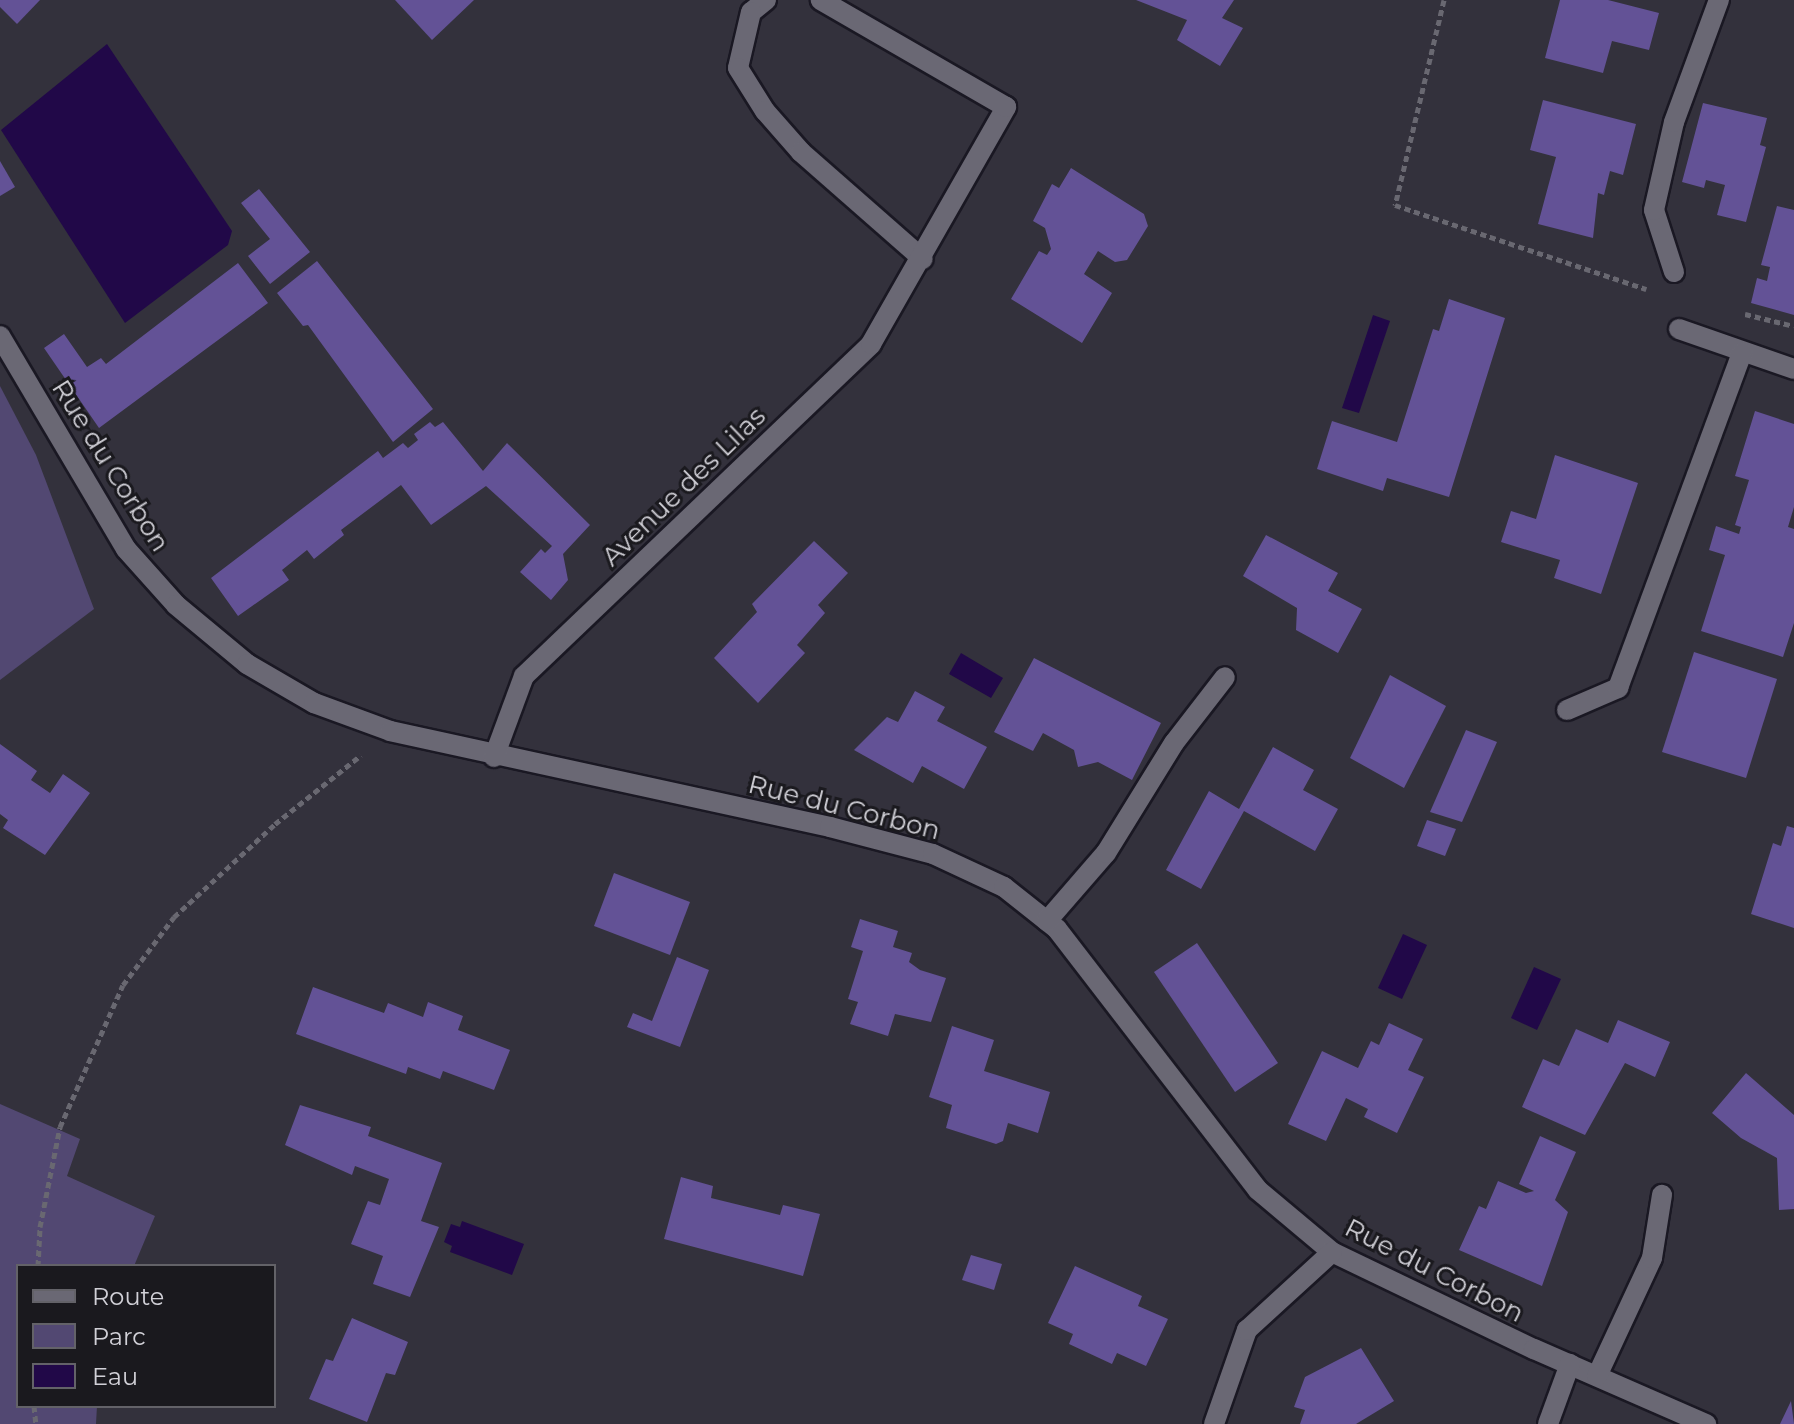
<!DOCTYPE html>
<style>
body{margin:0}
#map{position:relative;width:1794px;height:1424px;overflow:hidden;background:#33313c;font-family:Montserrat,sans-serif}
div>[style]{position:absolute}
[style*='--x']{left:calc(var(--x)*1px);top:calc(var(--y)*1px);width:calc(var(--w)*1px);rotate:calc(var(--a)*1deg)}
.green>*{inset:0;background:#524872}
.water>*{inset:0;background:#210848}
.building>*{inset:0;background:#635296}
.path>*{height:5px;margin-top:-2.5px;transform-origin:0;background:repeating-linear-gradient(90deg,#696871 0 6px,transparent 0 10px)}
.roads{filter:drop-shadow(2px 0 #1a1823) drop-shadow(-2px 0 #1a1823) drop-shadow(0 2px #1a1823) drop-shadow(0 -2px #1a1823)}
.street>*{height:20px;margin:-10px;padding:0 10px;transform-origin:10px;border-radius:10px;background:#6a6874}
span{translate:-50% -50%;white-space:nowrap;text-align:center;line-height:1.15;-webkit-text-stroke:6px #1a191e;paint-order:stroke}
.street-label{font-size:26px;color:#d1d0d7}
.legend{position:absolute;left:16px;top:1264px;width:260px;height:144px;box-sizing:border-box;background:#1a191e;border:2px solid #636268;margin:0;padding:10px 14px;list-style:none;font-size:24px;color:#d1d0d7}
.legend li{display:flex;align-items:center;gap:16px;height:40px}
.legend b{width:40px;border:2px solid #636268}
</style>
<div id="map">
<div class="green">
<div style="clip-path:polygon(0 386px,36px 455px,94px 609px,0 680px)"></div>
<div style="clip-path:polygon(0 1104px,80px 1139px,67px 1176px,155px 1216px,134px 1266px,18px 1266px,18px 1406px,97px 1406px,96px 1424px,0 1424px)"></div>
</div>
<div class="water">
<div style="clip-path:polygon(107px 44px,232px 231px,228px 245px,125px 323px,1px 130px)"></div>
<div style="clip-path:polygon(1373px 315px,1390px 321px,1359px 413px,1342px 408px)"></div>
<div style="clip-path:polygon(961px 653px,1003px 678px,991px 698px,949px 674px)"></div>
<div style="clip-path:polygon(1403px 934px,1427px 945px,1402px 999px,1378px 988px)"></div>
<div style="clip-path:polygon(1534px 967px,1561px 979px,1537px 1030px,1511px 1018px)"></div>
<div style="clip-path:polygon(462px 1221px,524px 1244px,512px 1275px,450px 1252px,452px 1246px,444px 1242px,451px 1224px,460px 1227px)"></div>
</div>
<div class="building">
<div style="clip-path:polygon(0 0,40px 0,17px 24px,0 7px)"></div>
<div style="clip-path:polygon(395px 0,474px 0,432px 40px)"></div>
<div style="clip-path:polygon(1136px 0,1234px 0,1222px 18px,1243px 28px,1220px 66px,1177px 40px,1187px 20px)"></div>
<div style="clip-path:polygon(1560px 0,1608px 0,1659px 13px,1649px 50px,1612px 41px,1603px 73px,1545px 58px)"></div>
<div style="clip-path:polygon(1543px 100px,1636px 124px,1623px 175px,1610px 171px,1604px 195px,1598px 193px,1593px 238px,1538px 224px,1556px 157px,1530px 150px)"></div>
<div style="clip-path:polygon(1703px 103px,1767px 118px,1760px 145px,1766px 147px,1746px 222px,1717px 215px,1725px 185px,1706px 180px,1704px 188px,1682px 182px)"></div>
<div style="clip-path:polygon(0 161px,15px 187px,0 196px)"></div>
<div style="clip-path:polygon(1071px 168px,1144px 214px,1148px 226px,1127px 260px,1115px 262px,1098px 251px,1084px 274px,1112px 293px,1082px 343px,1011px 299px,1039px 251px,1047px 255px,1051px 249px,1045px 228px,1033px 221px,1052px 184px,1059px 188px)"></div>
<div style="clip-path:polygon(259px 189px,310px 252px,270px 284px,248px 256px,270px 239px,241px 203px)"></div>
<div style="clip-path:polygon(1777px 206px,1794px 210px,1794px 315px,1751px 303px,1757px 278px,1767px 281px,1770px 267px,1761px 265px)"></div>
<div style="clip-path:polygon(317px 261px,433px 409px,393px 442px,308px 325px,303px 326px,277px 293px)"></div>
<div style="clip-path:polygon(238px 263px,268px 303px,99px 428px,44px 348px,64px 334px,87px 367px,101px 358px,106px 364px)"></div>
<div style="clip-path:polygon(1449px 299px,1505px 318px,1449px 497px,1387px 478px,1383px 491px,1317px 469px,1332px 421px,1397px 442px,1433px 329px,1439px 331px)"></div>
<div style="clip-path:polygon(1755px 411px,1794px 424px,1794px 507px,1788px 527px,1794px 529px,1794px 623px,1783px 657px,1701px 631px,1725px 555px,1709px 550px,1716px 526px,1739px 534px,1741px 527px,1735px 525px,1749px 480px,1735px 476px)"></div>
<div style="clip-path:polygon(430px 422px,435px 427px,443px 422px,483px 471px,507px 443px,590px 525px,563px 554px,568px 580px,551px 600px,520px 572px,541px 549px,545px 553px,552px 546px,486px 486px,431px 525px,401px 485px,341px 530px,344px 535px,314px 559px,307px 550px,282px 570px,289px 580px,238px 616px,211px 578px,378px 451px,383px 458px,403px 443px,408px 448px,418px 440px,414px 434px)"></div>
<div style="clip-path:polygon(1555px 455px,1638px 483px,1601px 594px,1554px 578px,1560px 560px,1501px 542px,1511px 511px,1536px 519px)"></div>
<div style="clip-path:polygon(1266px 535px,1338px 573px,1328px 591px,1362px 609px,1338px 653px,1296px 630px,1297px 608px,1243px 576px)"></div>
<div style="clip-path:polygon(814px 541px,848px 573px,818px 605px,825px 613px,797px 645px,805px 653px,758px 703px,714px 658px,757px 612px,752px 604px)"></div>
<div style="clip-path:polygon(1694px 652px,1777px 679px,1746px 778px,1662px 752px)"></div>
<div style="clip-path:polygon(1034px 658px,1161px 723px,1132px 780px,1098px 762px,1078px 767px,1074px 750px,1043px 733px,1033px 751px,994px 732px)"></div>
<div style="clip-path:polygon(1390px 675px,1446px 706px,1404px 788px,1350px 758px)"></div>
<div style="clip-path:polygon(915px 691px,945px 707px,937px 721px,987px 747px,964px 789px,922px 766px,913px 783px,854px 750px,887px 717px,898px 722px)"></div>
<div style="clip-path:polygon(1466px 730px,1497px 742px,1462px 822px,1430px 812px)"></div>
<div style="clip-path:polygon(0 744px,37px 771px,31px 780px,50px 793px,63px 774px,90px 793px,45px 855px,3px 828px,8px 820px,0 814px)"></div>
<div style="clip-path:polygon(1273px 747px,1314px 770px,1303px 790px,1338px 809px,1315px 851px,1244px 811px,1201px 889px,1166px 870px,1209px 791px,1239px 809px)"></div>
<div style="clip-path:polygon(1427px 820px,1456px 829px,1445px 856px,1417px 846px)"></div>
<div style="clip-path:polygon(1787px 826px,1794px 828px,1794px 928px,1751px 914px,1773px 843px,1781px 846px)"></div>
<div style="clip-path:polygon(614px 873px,690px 902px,670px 955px,594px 926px)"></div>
<div style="clip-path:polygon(860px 919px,898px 931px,893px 947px,912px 953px,909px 962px,920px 970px,946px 978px,931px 1022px,895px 1014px,888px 1036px,850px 1024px,858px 1002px,848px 999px,863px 951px,851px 947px)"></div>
<div style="clip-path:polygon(1197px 943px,1278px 1063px,1235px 1092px,1154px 972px)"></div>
<div style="clip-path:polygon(677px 957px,709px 970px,680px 1047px,627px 1027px,633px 1013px,652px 1021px)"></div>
<div style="clip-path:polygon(313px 987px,384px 1013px,388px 1003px,423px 1017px,428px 1002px,463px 1016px,458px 1030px,510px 1050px,494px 1090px,443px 1071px,440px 1079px,408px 1067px,406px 1074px,296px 1034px)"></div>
<div style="clip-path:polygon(1618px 1020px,1670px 1042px,1655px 1077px,1625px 1063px,1585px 1135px,1522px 1107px,1543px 1059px,1559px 1066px,1576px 1029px,1608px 1043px)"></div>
<div style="clip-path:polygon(1389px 1023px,1423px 1039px,1408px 1070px,1424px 1077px,1397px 1133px,1364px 1117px,1368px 1109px,1346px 1098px,1326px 1141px,1288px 1124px,1322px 1051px,1358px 1068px,1371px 1041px,1379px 1045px)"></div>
<div style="clip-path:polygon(952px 1026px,994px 1040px,984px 1071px,1050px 1092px,1038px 1133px,1008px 1123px,1003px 1141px,996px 1144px,946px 1128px,952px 1105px,929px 1097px)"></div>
<div style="clip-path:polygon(1746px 1073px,1794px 1115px,1794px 1209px,1779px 1210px,1777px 1158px,1741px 1138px,1712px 1113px)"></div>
<div style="clip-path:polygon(300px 1105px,371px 1127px,368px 1136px,442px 1163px,421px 1221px,439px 1227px,410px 1297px,373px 1284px,383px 1256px,351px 1244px,368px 1201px,380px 1205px,389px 1179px,355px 1166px,352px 1175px,285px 1145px)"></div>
<div style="clip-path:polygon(1540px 1136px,1576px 1152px,1555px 1200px,1568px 1212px,1542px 1286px,1459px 1250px,1479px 1206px,1486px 1209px,1498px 1181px,1526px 1193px,1534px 1191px,1519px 1184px)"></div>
<div style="clip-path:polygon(681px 1177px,713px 1186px,711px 1198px,780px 1215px,783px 1205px,820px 1214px,803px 1276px,664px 1239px)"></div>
<div style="clip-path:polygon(971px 1255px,1002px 1264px,994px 1290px,962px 1280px)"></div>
<div style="clip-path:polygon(1075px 1266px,1142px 1296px,1138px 1306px,1168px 1319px,1146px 1366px,1117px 1353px,1112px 1364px,1069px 1344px,1073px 1334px,1048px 1323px)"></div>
<div style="clip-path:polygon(352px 1318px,408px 1342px,395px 1375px,386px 1373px,367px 1422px,309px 1399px,326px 1359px,333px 1361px)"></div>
<div style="clip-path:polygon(1361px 1348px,1394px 1401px,1356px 1424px,1300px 1424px,1305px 1410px,1294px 1407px,1305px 1377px)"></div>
<div style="clip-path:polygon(1791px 1401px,1794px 1424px,1780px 1424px)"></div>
</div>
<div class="path">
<div style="--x:1444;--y:0;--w:211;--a:103.4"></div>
<div style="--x:1395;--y:205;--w:265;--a:18.5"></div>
<div style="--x:1745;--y:314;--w:50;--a:13.8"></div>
<div style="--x:38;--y:1266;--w:39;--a:-87"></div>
<div style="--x:40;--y:1227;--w:102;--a:-78.7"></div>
<div style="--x:60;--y:1127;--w:155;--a:-66.1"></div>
<div style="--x:123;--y:985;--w:85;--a:-53.1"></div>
<div style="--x:174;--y:917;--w:137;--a:-42.6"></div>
<div style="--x:275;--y:824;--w:110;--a:-38.7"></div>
<div style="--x:34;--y:1406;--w:18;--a:84"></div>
</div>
<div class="roads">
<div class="street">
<div style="--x:766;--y:0;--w:19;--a:141"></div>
<div style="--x:751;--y:12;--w:57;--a:103.1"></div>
<div style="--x:738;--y:68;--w:51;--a:57.9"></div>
<div style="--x:765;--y:111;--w:55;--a:48.7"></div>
<div style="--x:801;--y:152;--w:162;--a:41.3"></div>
<div style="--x:1674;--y:272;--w:65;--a:-107.9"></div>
<div style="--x:1654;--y:210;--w:90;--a:-77.2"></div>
<div style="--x:1674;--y:122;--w:130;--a:-69.8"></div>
<div style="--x:1679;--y:329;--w:122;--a:19.2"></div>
<div style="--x:0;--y:336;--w:247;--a:59.4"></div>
<div style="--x:126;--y:549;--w:75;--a:48.2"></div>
<div style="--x:176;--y:605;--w:92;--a:39.7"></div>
<div style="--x:247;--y:664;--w:78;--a:30.2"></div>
<div style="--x:314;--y:703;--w:81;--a:20.2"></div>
<div style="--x:390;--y:731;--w:450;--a:12.3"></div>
<div style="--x:830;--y:827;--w:106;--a:14.7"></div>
<div style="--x:933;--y:854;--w:78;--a:24.9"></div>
<div style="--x:1004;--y:887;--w:68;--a:38.4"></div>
<div style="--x:1057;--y:929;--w:329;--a:52.4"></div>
<div style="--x:1258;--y:1190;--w:97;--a:40"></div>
<div style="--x:1332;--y:1252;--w:224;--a:25.7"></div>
<div style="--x:1534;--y:1349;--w:188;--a:23.6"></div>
<div style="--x:1567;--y:710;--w:56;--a:-23.3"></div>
<div style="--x:1618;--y:688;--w:358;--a:-69.7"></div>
<div style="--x:494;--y:757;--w:86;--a:-69.7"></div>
<div style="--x:524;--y:676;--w:480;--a:-43.7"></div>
<div style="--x:871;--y:344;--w:273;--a:-60.3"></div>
<div style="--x:1006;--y:107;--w:214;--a:-150"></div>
<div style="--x:1047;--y:921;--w:90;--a:-49.1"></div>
<div style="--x:1106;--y:853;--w:129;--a:-58.3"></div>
<div style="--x:1174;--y:743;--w:83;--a:-52.3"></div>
<div style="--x:1597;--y:1376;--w:130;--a:-65"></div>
<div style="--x:1652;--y:1258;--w:64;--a:-81"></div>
<div style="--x:1214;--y:1424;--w:100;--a:-70.7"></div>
<div style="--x:1247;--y:1330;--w:115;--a:-42.5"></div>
<div style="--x:1548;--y:1424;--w:64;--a:-69.9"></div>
</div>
</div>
<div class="street-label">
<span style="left:110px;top:466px;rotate:58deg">Rue du Corbon</span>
<span style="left:684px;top:487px;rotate:-44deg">Avenue des Lilas</span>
<span style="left:844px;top:808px;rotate:14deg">Rue du Corbon</span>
<span style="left:1434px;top:1271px;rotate:27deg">Rue du Corbon</span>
</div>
<ul class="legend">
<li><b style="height:10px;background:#6a6874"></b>Route</li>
<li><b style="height:22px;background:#524872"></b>Parc</li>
<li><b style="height:22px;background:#210848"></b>Eau</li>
</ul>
</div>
